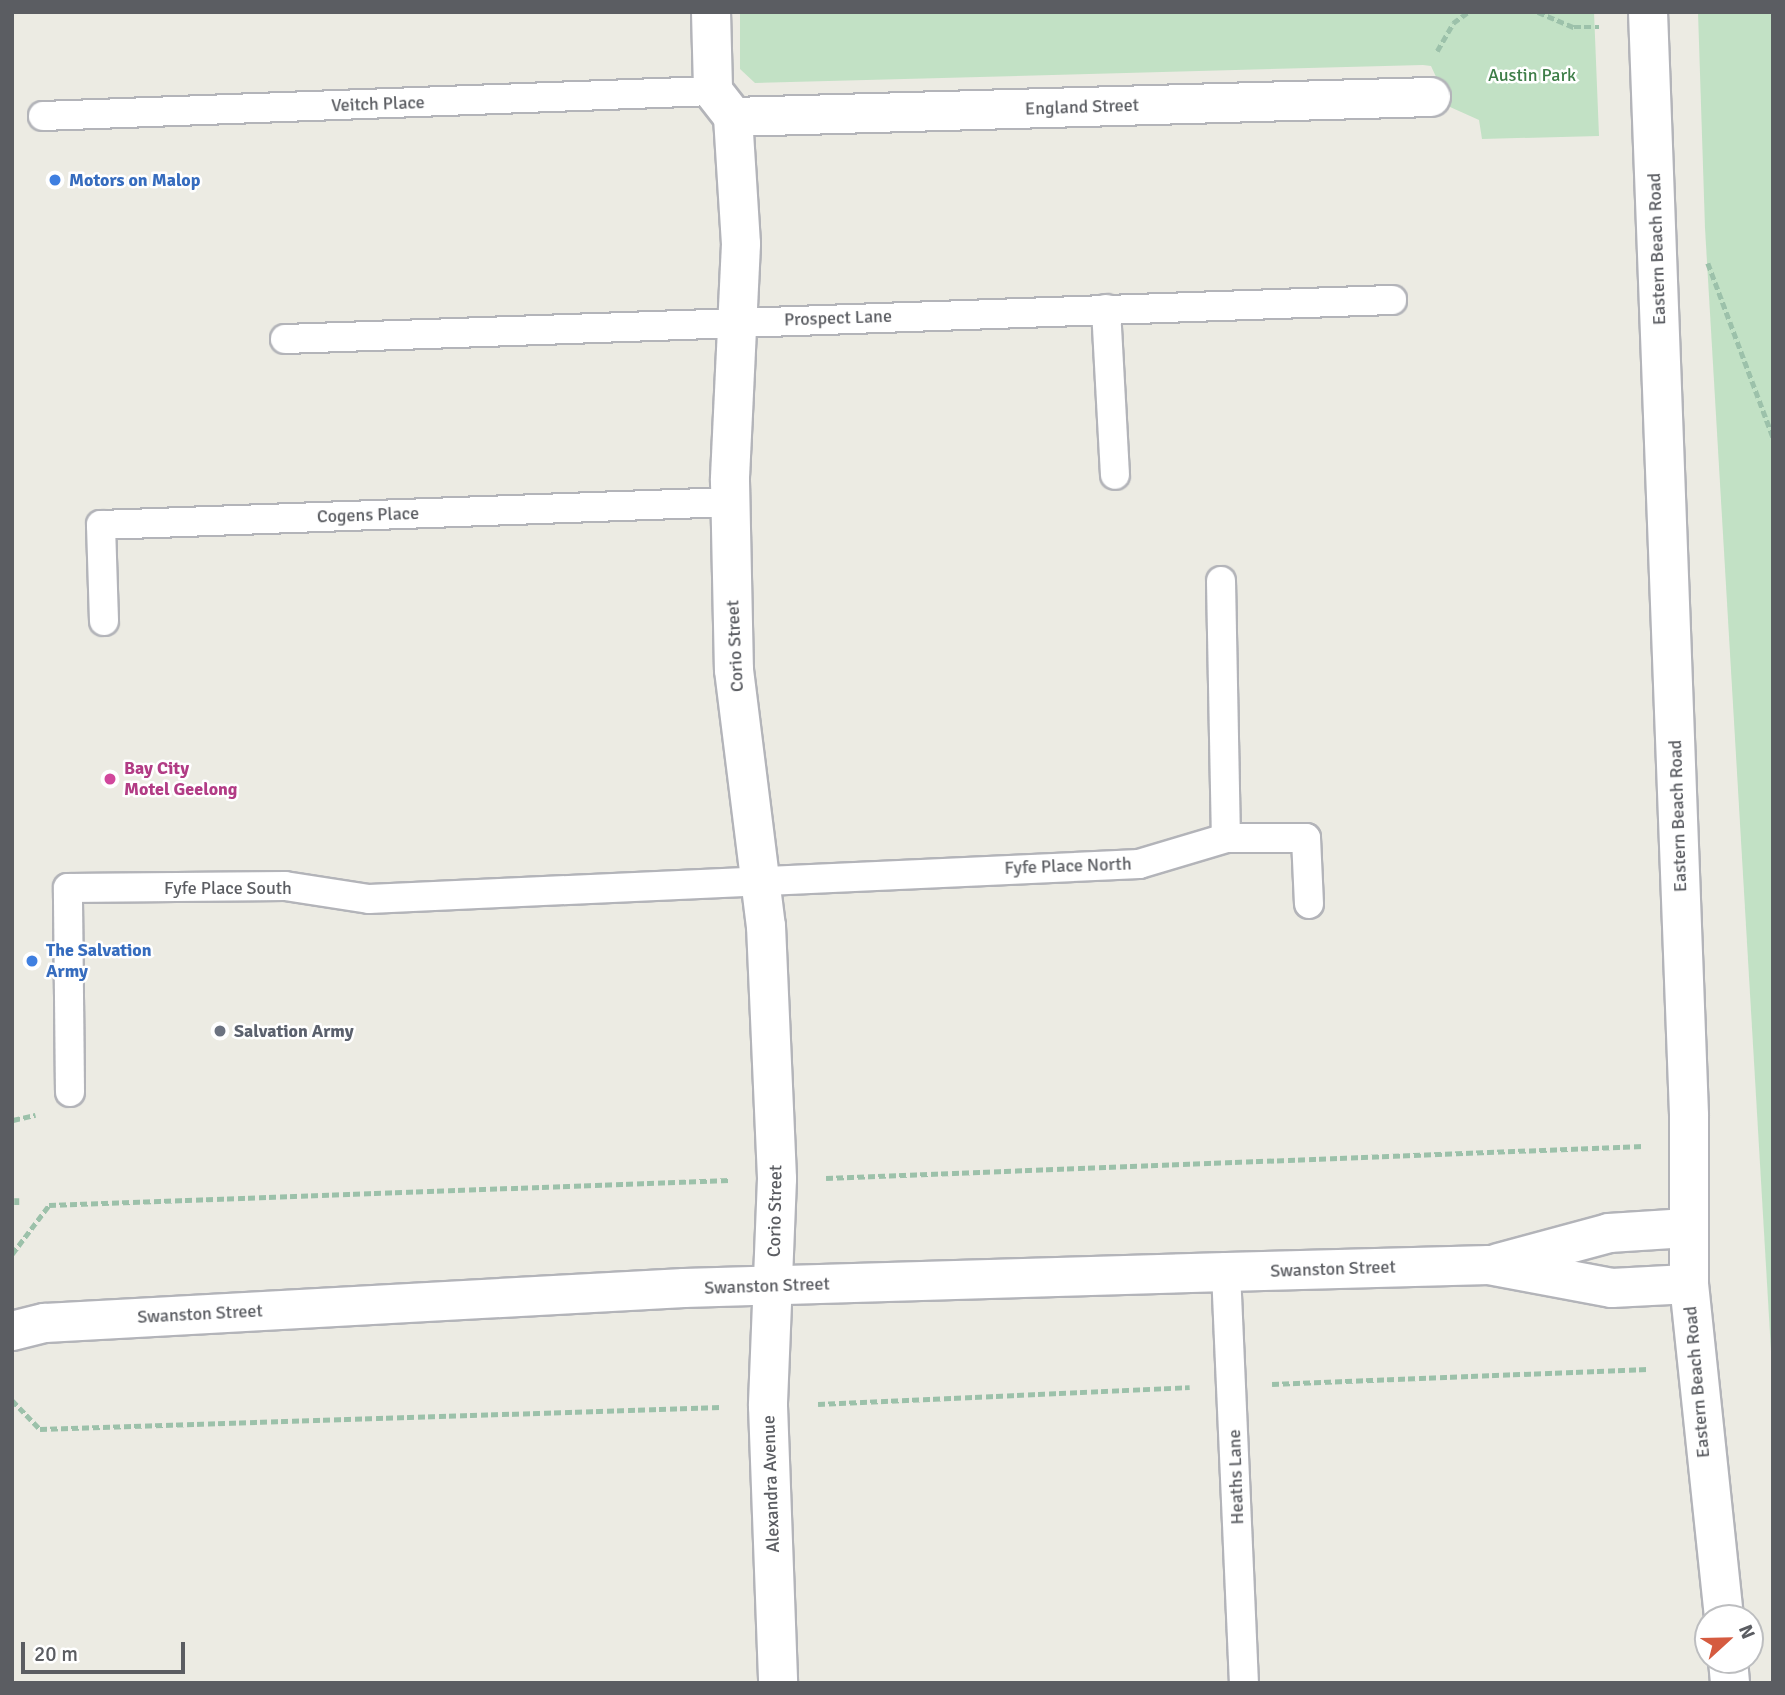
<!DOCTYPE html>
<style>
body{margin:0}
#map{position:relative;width:1785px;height:1695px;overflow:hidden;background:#ecebe3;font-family:Signika,sans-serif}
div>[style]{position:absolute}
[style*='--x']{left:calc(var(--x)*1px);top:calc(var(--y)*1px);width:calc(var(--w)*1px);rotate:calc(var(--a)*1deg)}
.green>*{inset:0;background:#c2e1c5}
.path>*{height:4.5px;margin-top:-2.25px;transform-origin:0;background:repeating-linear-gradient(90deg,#9cc1aa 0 7px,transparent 0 10.5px)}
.roads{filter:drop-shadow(2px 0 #b3b4b9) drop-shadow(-2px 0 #b3b4b9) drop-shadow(0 2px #b3b4b9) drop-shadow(0 -2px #b3b4b9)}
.service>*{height:28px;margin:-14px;padding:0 14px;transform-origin:14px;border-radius:14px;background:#fff}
.minor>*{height:38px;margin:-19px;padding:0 19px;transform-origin:19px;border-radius:19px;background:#fff}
.dots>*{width:19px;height:19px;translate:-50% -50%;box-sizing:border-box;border:4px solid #fff;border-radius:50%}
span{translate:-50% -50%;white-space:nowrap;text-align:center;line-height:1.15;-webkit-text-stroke:5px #fff;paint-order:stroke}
.park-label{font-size:18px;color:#3e7e48}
.street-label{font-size:18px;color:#5b5d62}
.shop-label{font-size:18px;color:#366cbe;font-weight:700}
.left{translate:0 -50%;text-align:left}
.hotel-label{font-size:18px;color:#b23c85;font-weight:700}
.worship-label{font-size:18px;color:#5b616d;font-weight:700}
.frame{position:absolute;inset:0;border:14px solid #5b5d62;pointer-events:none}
.north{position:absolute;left:1694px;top:1604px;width:70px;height:70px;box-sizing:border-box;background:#fff;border:2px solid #bdbec0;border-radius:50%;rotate:68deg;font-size:19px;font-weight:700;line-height:28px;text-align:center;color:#5b5d62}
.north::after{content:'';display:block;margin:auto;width:24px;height:32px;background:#d55b40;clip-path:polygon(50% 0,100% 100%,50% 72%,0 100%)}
.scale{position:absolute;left:21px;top:1642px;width:164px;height:32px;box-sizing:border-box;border:4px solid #5b5d62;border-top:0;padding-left:9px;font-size:21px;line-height:24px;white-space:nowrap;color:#5b5d62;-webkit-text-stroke:5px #fff;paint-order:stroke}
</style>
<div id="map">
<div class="green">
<div style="clip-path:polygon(740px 12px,1594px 12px,1599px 136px,1482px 139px,1479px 120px,1450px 107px,1431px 66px,1423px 65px,755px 83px,740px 69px)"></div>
<div style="clip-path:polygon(1698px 12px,1773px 12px,1773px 1385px,1705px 228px)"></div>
</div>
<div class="path">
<div style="--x:1538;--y:12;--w:39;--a:23"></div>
<div style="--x:1574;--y:27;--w:25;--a:0"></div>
<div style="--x:1437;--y:51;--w:32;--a:-60"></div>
<div style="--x:1453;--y:23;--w:19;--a:-36"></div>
<div style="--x:1708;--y:263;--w:186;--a:69.5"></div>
<div style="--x:13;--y:1120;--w:23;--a:-13"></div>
<div style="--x:826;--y:1178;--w:818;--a:-2.24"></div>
<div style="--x:17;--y:1198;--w:9;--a:90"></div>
<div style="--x:12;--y:1254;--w:61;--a:-52.9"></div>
<div style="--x:49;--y:1205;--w:681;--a:-2.1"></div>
<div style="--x:1272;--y:1384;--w:376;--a:-2.3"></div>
<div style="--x:12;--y:1400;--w:40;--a:46"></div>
<div style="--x:40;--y:1429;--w:681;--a:-1.85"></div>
<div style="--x:818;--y:1404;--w:372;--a:-2.6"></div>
</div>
<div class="roads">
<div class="service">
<div style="--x:43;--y:116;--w:670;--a:-2.14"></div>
<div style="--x:1106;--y:309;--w:166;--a:86.9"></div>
<div style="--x:285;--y:339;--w:1108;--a:-2.02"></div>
<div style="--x:1221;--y:581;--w:257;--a:88.9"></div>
<div style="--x:104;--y:621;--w:96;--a:-91.8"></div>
<div style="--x:101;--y:525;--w:630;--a:-2.09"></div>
<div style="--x:70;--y:1092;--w:204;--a:-90.6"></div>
<div style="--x:68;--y:888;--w:217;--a:-0.5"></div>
<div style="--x:285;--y:886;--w:85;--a:8.8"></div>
<div style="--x:369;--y:899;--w:771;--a:-2.6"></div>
<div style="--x:1139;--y:864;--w:91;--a:-16.6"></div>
<div style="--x:1226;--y:838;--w:80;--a:0"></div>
<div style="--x:1306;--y:838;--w:66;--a:87.4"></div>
<div style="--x:1226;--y:1272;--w:411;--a:87.5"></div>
</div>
<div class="minor">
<div style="--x:711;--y:12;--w:79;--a:88.5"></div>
<div style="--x:713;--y:91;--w:33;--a:52"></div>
<div style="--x:733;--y:117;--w:127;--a:86.4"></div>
<div style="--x:741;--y:244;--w:237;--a:92.7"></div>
<div style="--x:730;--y:481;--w:189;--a:88.8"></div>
<div style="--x:734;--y:670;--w:258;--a:82.9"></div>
<div style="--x:766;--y:926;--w:253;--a:87.5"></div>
<div style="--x:777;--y:1179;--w:227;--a:92.3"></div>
<div style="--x:768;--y:1406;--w:277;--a:87.9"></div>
<div style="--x:1648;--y:12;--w:1105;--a:87.87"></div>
<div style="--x:1689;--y:1116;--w:168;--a:90"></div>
<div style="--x:1689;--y:1284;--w:336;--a:84"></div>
<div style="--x:733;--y:117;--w:698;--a:-1.64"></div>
<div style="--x:1498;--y:1263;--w:115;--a:-15.1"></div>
<div style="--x:1609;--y:1233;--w:78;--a:-3.7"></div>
<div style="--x:12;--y:1331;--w:34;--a:-14"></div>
<div style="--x:45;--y:1323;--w:640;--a:-3.14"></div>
<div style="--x:684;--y:1288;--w:542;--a:-1.69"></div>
<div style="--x:1226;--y:1272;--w:263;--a:-1.5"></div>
<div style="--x:1489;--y:1265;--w:125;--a:10.6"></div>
<div style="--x:1612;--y:1288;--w:77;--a:-3"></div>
<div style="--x:1728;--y:1660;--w:23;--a:85"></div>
</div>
</div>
<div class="dots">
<div style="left:55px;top:180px;background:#3f7fe0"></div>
<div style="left:110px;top:779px;background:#d1479c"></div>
<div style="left:32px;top:961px;background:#3f7fe0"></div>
<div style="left:220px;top:1031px;background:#6b7280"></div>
</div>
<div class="park-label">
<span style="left:1532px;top:75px">Austin Park</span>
</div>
<div class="street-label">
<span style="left:378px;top:104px;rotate:-2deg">Veitch Place</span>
<span style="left:1082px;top:107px;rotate:-2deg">England Street</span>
<span style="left:1657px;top:249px;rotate:-92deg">Eastern Beach Road</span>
<span style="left:838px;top:318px;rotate:-2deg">Prospect Lane</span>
<span style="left:368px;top:515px;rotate:-2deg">Cogens Place</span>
<span style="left:735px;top:646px;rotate:-93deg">Corio Street</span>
<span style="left:1678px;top:816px;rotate:-92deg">Eastern Beach Road</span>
<span style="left:1068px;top:866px;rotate:-2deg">Fyfe Place North</span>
<span style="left:228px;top:888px">Fyfe Place South</span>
<span style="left:775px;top:1211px;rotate:-89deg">Corio Street</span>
<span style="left:1333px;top:1269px;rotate:-2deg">Swanston Street</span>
<span style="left:767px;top:1286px;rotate:-2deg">Swanston Street</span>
<span style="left:200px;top:1314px;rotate:-3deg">Swanston Street</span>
<span style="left:1697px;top:1382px;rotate:-95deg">Eastern Beach Road</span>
<span style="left:1236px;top:1477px;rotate:-92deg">Heaths Lane</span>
<span style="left:771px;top:1484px;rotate:-92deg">Alexandra Avenue</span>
</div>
<div class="shop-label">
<span class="left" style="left:69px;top:180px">Motors on Malop</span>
<span class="left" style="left:46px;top:961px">The Salvation<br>Army</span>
</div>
<div class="hotel-label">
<span class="left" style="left:124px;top:779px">Bay City<br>Motel Geelong</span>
</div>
<div class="worship-label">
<span class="left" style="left:234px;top:1031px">Salvation Army</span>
</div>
<div class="frame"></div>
<div class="north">N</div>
<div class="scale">20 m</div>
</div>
